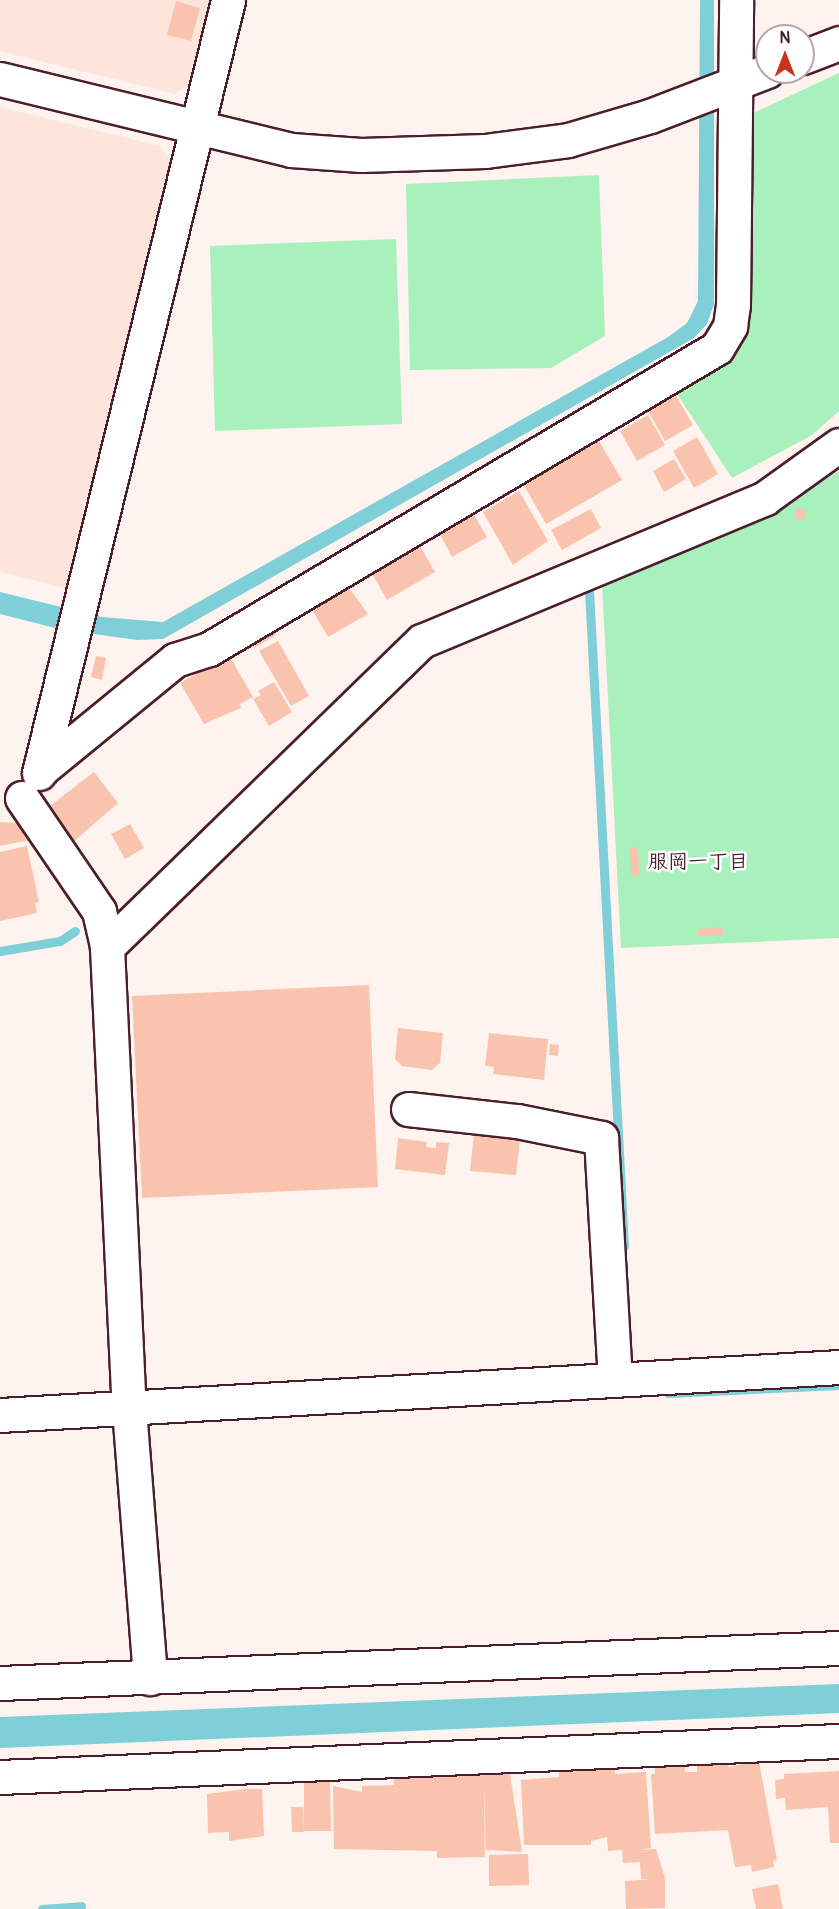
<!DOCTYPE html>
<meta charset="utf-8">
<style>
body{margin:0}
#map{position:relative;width:839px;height:1909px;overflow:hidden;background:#fef3ef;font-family:Pangolin,"Klee One",sans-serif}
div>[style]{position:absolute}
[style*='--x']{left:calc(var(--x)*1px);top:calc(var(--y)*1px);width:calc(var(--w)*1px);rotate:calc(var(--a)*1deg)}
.built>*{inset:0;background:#fde5db}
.green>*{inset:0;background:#a8f0bc}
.water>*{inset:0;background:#7fcfd9}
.stream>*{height:9px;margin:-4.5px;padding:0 4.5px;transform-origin:4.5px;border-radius:4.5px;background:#7fcfd9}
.building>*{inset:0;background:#fac3ad}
.roads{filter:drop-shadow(2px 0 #4a1f2b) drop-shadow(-2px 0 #4a1f2b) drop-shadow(0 2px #4a1f2b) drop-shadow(0 -2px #4a1f2b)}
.minor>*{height:33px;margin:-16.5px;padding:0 16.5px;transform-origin:16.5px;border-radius:16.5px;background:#fff}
span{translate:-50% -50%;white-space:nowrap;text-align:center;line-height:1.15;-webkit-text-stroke:5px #fff;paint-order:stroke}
.neighbourhood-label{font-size:20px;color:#4a1f2b;font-weight:700}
.north{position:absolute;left:755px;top:24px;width:60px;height:60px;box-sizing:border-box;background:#fff;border:2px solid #b7a5aa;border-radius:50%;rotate:0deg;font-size:16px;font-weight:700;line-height:24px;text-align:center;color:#4a1f2b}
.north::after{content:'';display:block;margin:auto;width:21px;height:27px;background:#c8321e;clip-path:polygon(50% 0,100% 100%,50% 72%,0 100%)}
</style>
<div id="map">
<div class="built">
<div style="clip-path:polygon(0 0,210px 0,190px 83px,175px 94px,0 51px)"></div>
<div style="clip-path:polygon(0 107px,160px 146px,171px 162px,65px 588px,0 572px)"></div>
</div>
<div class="green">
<div style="clip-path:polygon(839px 73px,839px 411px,812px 435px,732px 478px,674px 389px,743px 345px,751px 114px)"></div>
<div style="clip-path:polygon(599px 175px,605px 336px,551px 368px,410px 370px,406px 184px)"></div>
<div style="clip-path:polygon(396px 239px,402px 424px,215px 431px,210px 246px)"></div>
<div style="clip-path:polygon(839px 471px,839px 938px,621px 948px,602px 583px,792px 499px)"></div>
</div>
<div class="water">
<div style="clip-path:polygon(700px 0,714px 0,714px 304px,707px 324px,694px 338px,163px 639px,137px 640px,59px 629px,0 614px,0 592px,102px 617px,163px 622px,668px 337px,687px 323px,698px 301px)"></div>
<div style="clip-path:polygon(839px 1684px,839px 1713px,0 1748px,0 1717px)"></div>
</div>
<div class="stream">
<div style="--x:589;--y:590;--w:657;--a:86.95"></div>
<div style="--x:0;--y:951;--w:61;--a:-9.5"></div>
<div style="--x:60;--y:941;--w:18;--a:-34"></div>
<div style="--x:668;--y:1393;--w:171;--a:-2.7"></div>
<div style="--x:42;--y:1909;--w:39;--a:-4"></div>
<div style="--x:81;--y:1906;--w:4;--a:124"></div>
</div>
<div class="building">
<div style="clip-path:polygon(176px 1px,200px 8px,191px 41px,167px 35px)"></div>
<div style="clip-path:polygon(674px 392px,693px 425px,665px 441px,646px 407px)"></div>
<div style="clip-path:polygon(648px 415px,665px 445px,637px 461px,620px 431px)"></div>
<div style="clip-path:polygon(697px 437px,718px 474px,694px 488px,673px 451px)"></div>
<div style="clip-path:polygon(599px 441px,622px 480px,546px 524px,521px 480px,568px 453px,571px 458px)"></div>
<div style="clip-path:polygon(674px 459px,686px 479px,664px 492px,653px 471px)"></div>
<div style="clip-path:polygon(519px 491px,548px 541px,513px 565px,483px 512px)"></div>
<div style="clip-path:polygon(470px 508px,487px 537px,452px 557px,436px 527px)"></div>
<div style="clip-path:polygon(591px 509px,601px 528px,562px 550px,551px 530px)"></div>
<div style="clip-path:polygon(796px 509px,806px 509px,806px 519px,796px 519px)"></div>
<div style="clip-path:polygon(417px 541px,435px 572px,387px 600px,369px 568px)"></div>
<div style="clip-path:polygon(345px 582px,368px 614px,328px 637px,308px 603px)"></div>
<div style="clip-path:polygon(270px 625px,276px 635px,254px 648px,248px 637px)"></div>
<div style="clip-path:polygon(278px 641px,309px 696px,291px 706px,259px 651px)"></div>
<div style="clip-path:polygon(229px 655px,253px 697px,240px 704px,241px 708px,204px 724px,180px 683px)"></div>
<div style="clip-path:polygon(96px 656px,106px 658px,102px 680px,91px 677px)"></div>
<div style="clip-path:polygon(274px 682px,292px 712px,269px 726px,253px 699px,261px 695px,258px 691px)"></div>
<div style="clip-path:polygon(94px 772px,118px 803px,72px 843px,46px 809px)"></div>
<div style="clip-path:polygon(0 822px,16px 823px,30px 840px,0 846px)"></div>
<div style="clip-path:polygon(130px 824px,144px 848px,125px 859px,111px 834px)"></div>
<div style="clip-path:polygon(27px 846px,39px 902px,35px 903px,37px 913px,0 921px,0 852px)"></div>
<div style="clip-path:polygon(638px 847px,639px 875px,631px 876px,630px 848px)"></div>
<div style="clip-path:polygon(722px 927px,723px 935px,698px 936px,698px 929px)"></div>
<div style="clip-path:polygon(369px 985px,378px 1187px,142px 1198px,132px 996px)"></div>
<div style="clip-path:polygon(398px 1028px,443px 1033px,440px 1063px,432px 1070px,402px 1066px,395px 1059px)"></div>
<div style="clip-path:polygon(489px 1033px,548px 1039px,544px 1080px,493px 1074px,494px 1067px,485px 1066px)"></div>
<div style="clip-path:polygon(550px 1044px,559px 1045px,558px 1056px,549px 1055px)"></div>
<div style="clip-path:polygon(474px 1134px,520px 1139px,516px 1175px,470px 1171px)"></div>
<div style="clip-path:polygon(398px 1138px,427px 1142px,426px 1147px,436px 1148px,436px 1142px,449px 1143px,445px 1175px,395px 1169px)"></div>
<div style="clip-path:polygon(759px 1761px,777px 1860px,773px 1861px,774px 1867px,752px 1872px,751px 1865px,735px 1867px,728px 1830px,655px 1834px,651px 1774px,655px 1774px,655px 1767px,685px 1765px,685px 1772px,697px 1772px,697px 1764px,728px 1763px,728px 1767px)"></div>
<div style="clip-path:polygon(615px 1769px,615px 1774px,646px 1772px,651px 1848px,639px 1850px,656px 1849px,665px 1878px,665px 1908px,626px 1909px,625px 1881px,652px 1879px,641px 1879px,640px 1862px,623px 1863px,622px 1850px,608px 1851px,607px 1837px,591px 1841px,591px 1845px,524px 1845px,521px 1780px,559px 1777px,559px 1772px)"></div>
<div style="clip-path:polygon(839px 1771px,839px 1843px,830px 1843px,828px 1807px,786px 1810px,785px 1798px,776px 1799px,775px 1780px,784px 1779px,784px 1774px)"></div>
<div style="clip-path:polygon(510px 1774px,522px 1852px,486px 1850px,484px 1778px,485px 1857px,437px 1858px,437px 1851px,334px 1849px,333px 1786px,362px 1792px,362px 1786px,394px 1785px,394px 1779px)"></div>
<div style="clip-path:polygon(304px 1777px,330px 1777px,331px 1831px,304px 1831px)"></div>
<div style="clip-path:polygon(245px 1789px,262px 1789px,264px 1836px,229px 1841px,229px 1832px,208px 1833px,207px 1794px)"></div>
<div style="clip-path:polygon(291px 1807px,303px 1807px,304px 1832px,292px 1832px)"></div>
<div style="clip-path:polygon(528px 1854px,529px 1885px,489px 1886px,489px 1855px)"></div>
<div style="clip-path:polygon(778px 1884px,783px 1909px,756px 1909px,752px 1889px)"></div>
</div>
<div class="roads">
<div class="minor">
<div style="--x:803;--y:57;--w:39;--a:-21"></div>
<div style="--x:0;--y:79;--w:300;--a:13.7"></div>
<div style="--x:291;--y:150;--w:70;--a:4.1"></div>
<div style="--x:361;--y:155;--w:124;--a:-1.8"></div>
<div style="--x:485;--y:151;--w:84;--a:-7.5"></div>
<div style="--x:568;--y:140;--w:85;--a:-16.3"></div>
<div style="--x:650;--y:116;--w:125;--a:-21"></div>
<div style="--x:43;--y:768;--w:171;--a:-39.3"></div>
<div style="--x:175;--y:660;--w:36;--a:-18"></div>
<div style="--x:209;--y:649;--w:590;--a:-30.65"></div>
<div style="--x:717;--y:348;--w:26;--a:-59"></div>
<div style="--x:730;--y:326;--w:21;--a:-82"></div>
<div style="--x:733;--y:305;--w:305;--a:-89.4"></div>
<div style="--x:39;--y:773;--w:796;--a:-76.26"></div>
<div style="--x:22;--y:798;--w:137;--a:55.7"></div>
<div style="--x:99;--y:911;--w:37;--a:77"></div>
<div style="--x:107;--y:947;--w:463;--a:87.3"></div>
<div style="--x:129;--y:1409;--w:270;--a:85.5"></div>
<div style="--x:107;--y:947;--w:439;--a:-44.2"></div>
<div style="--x:422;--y:641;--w:372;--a:-22.6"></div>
<div style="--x:765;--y:498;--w:91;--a:-35.6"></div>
<div style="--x:408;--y:1109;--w:110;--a:6.3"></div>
<div style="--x:517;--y:1121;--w:86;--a:11.4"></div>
<div style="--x:601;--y:1138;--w:242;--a:86.7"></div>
<div style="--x:0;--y:1415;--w:840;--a:-3.27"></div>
<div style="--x:0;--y:1683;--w:840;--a:-2.39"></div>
<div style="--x:0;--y:1777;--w:840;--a:-2.46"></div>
</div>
</div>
<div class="neighbourhood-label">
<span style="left:698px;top:861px">服岡一丁目</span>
</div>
<div class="north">N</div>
</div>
